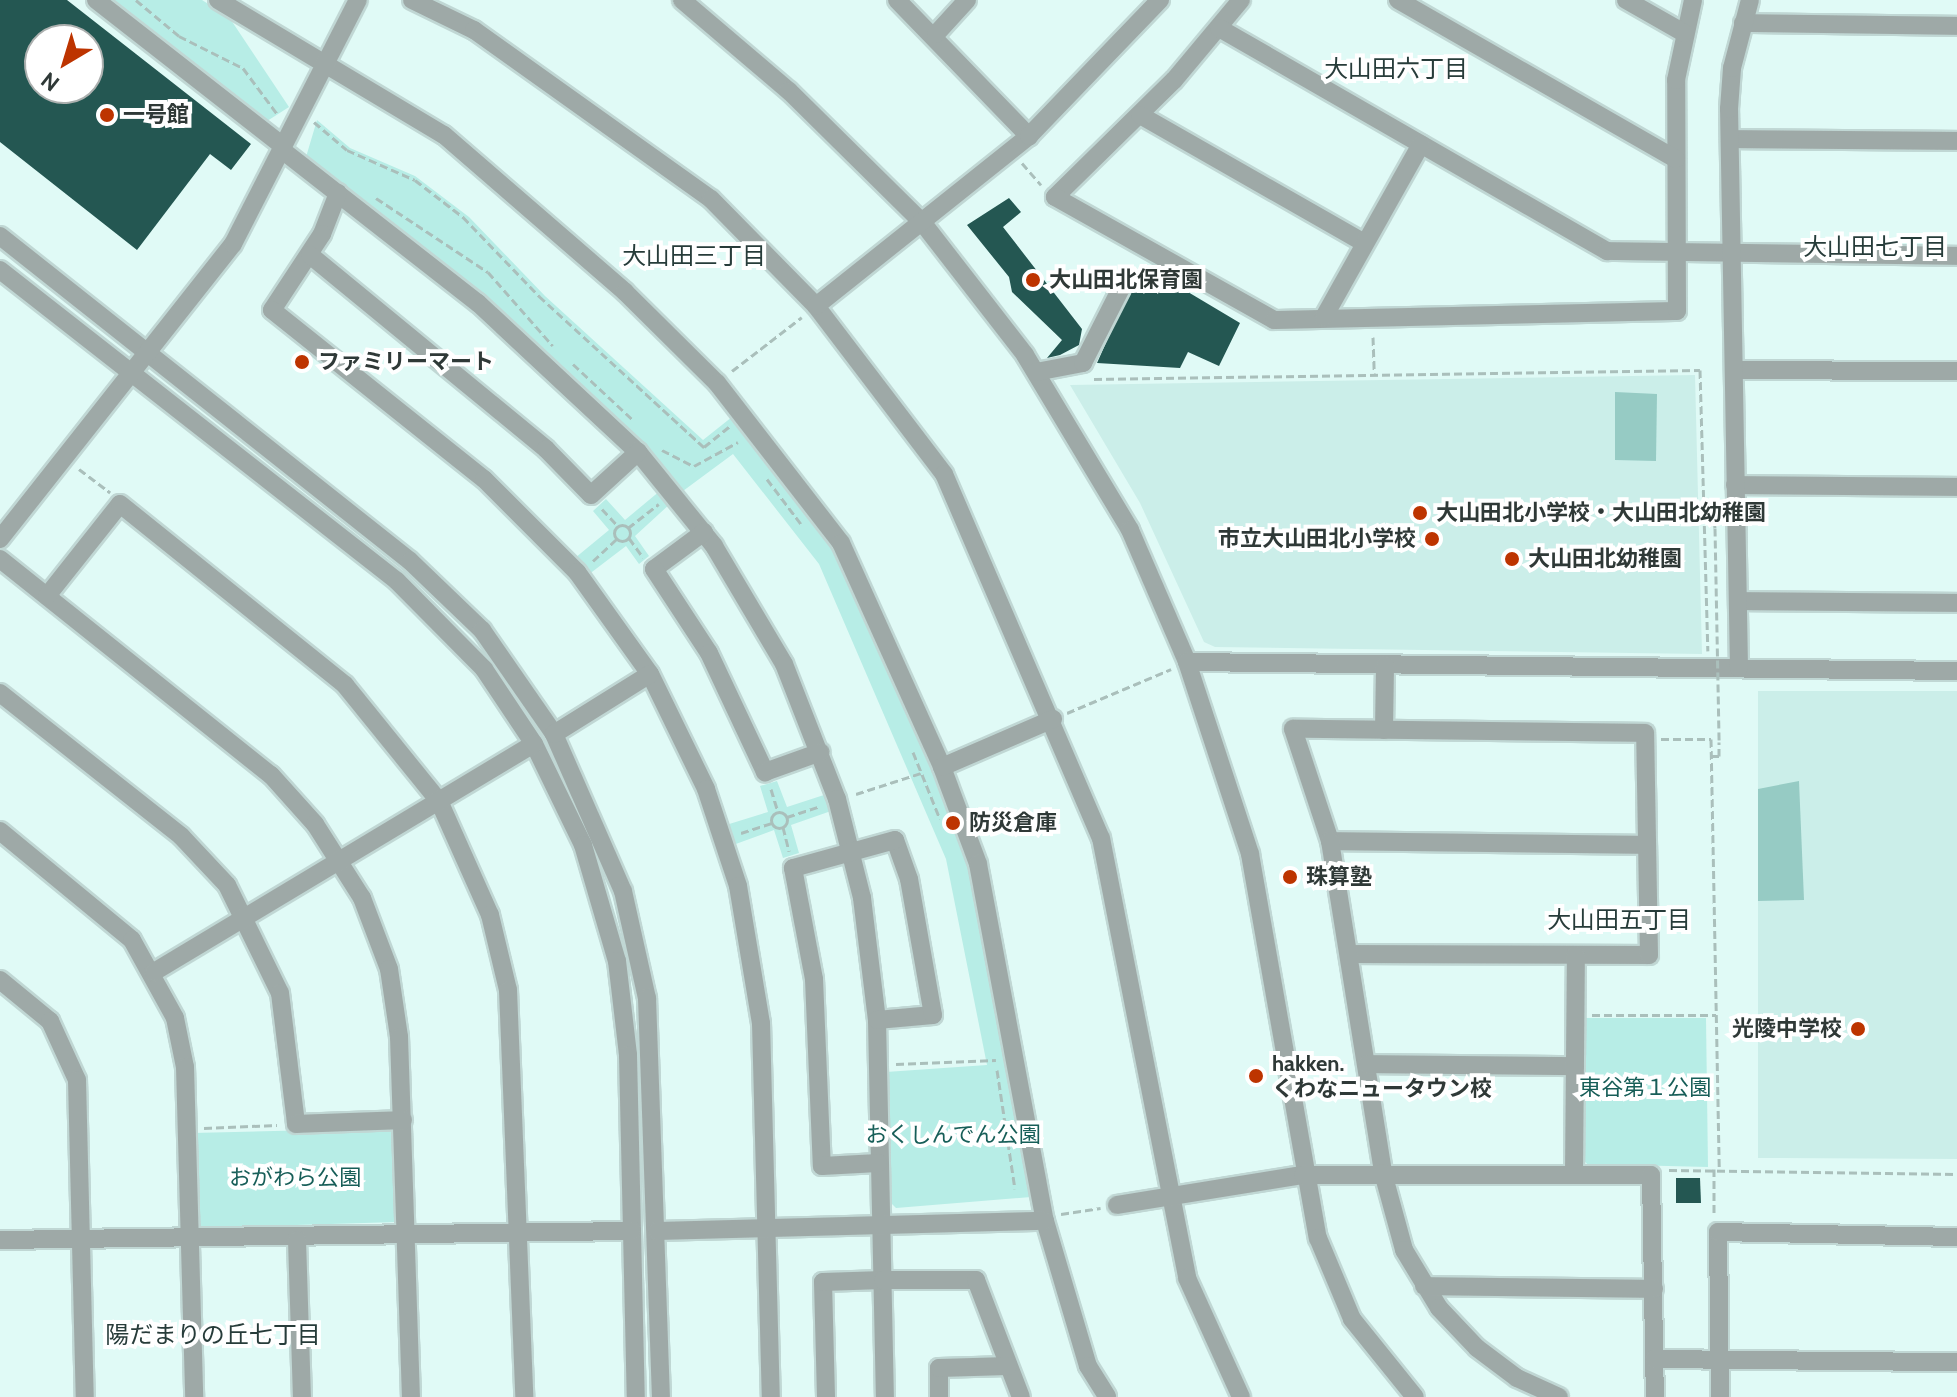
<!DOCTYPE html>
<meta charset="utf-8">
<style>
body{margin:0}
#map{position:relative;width:1957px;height:1397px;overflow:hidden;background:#e0faf6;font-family:Cabin,"Noto Sans JP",sans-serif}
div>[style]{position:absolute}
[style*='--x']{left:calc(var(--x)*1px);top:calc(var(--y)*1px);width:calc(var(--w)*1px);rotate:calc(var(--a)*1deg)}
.built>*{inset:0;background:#cbeee9}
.green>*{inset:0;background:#b7ede6}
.water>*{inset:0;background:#96cbc4}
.building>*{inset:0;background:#245752}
.path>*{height:3px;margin-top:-1.5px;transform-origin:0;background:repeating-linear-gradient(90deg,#aabfbb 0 8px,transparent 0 12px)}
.path>.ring{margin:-1.5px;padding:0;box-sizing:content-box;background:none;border:3px solid #aabfbb;border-radius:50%}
.roads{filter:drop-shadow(2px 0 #c0d7d4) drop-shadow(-2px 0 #c0d7d4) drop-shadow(0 2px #c0d7d4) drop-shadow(0 -2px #c0d7d4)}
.minor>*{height:18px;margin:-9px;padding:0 9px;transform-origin:9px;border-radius:9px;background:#9ea9a7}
.path-bridge>*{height:3px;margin-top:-1.5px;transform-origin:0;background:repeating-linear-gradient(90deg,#aabfbb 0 8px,transparent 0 12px)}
.dots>*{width:22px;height:22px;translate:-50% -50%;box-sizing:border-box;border:4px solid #fff;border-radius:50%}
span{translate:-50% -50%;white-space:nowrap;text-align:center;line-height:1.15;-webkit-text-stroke:8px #fff;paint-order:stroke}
.poi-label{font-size:22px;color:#2f3937;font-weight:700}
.left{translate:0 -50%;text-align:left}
.right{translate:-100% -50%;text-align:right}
.park-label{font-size:22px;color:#175e58}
.neighbourhood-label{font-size:24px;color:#273c3a}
.north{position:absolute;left:24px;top:24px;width:80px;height:80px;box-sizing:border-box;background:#fff;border:2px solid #acb0af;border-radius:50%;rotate:218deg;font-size:22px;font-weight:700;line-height:32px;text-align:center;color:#2f3937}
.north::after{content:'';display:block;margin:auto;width:28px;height:36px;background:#bd3400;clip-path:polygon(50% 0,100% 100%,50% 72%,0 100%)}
</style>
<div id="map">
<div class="built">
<div style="clip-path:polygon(1695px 375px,1702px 654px,1215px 647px,1204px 642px,1140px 503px,1070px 385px)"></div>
<div style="clip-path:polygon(1758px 691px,1957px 691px,1957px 1159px,1758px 1158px)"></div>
</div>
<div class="green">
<div style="clip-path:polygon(113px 0,202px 0,229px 17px,289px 107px,264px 123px)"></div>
<div style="clip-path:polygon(317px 120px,350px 148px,415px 176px,469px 217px,545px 296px,703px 440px,732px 417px,837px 553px,928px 754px,971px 871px,1031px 1197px,896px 1208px,888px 1200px,886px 1072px,987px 1065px,946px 859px,819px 564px,733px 454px,683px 491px,594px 396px,484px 299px,306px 157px)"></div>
<div style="clip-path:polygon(661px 490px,671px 503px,635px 536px,649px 556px,639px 564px,626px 546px,588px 575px,575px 558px,609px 530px,593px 511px,606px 499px,625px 520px)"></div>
<div style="clip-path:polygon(777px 781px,787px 807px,827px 794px,831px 811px,791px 825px,799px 853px,783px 858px,774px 830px,733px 845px,726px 825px,768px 812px,760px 786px)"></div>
<div style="clip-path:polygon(1584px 1018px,1706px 1018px,1708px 1167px,1587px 1164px,1582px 1158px)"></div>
<div style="clip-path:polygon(395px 1128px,398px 1222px,197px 1228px,192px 1133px)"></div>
</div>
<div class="water">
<div style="clip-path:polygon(1615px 392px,1657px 394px,1656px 461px,1615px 460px)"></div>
<div style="clip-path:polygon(1799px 781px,1804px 900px,1758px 901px,1758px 789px)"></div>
</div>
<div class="building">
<div style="clip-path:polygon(evenodd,0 0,67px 0,251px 144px,231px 170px,210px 154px,137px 250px,0 142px,0 0,40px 40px,88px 40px,88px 88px,40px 88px,40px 40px)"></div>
<div style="clip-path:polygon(1009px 198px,1021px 212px,1003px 227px,1082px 329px,1079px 345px,1060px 355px,1047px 358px,1062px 340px,1012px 292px,1009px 277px,967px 225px)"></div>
<div style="clip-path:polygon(1141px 264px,1240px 323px,1219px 366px,1188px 352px,1180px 368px,1097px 363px)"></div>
<div style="clip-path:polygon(1676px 1178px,1700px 1178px,1701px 1203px,1676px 1203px)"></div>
</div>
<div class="path">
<div style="--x:136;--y:0;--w:56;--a:39.9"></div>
<div style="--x:179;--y:36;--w:72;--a:26.6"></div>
<div style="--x:243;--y:68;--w:59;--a:53.3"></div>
<div style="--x:314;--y:122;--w:43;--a:40.3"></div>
<div style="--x:347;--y:150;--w:74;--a:23.8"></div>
<div style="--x:415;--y:180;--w:61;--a:37.6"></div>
<div style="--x:463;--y:217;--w:110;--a:46.1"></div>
<div style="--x:539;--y:296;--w:224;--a:42.5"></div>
<div style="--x:704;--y:447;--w:33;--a:-39"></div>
<div style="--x:1022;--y:163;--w:29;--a:49"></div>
<div style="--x:376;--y:198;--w:134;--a:33.5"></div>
<div style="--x:488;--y:272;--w:98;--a:48.7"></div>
<div style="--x:1373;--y:337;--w:36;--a:88"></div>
<div style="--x:573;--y:364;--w:81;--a:43"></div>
<div style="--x:732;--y:371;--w:88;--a:-37.6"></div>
<div style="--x:1094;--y:379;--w:606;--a:-0.85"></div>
<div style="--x:1700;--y:370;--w:281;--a:88.4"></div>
<div style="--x:662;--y:450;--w:36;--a:27"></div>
<div style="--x:694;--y:466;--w:50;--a:-28.6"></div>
<div style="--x:79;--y:469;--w:39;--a:37"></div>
<div style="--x:767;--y:479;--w:56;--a:52.9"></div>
<div style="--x:602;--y:509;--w:23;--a:47"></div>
<div style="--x:1707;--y:519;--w:7;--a:8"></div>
<div style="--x:1714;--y:520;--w:8;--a:83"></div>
<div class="ring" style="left:614px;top:525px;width:13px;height:13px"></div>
<div style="--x:628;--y:528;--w:39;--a:-38"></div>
<div style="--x:629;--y:538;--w:24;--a:54"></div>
<div style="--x:593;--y:561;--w:33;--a:-43"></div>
<div style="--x:1067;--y:713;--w:113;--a:-22.9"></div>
<div style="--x:1661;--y:739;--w:50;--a:0"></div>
<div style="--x:1711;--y:739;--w:430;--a:88.9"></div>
<div style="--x:913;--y:752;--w:72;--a:68.1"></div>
<div style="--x:1712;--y:756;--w:7;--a:0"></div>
<div style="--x:1719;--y:756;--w:14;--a:-90"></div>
<div style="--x:771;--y:789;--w:24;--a:73"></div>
<div style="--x:856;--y:794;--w:68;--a:-17.9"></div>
<div class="ring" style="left:771px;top:812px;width:13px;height:13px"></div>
<div style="--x:787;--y:817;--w:35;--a:-18"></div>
<div style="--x:783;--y:827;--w:25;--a:76"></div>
<div style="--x:741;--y:833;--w:33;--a:-18"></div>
<div style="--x:1592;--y:1015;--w:124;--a:0"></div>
<div style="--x:896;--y:1064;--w:100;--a:-2.3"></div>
<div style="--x:997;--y:1070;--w:120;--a:81.4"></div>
<div style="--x:204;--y:1128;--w:73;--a:-2.4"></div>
<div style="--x:1714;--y:1169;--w:44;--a:90"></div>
<div style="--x:1669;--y:1170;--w:288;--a:0.8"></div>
<div style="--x:1061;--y:1214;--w:40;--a:-8.5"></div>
</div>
<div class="roads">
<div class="minor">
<div style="--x:96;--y:0;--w:237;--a:38"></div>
<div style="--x:218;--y:0;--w:263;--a:30.9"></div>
<div style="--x:444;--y:135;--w:240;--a:40.9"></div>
<div style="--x:625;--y:292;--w:129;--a:44.7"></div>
<div style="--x:717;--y:383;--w:202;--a:52.2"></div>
<div style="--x:841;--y:543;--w:246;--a:65.7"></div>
<div style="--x:942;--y:767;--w:103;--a:69.6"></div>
<div style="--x:978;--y:864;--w:363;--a:79.4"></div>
<div style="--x:1045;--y:1221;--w:151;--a:73.5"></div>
<div style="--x:1088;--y:1366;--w:36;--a:58"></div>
<div style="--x:412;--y:0;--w:69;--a:25.8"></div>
<div style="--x:474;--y:30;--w:291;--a:35.5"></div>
<div style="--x:711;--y:199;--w:150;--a:45.5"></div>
<div style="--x:816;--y:306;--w:211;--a:52.7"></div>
<div style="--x:944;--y:474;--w:396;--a:66.7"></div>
<div style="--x:1101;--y:838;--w:448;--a:78.9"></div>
<div style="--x:1187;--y:1278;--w:131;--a:65.6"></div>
<div style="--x:682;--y:0;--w:140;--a:40.4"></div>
<div style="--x:789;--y:91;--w:187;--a:44.6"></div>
<div style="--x:922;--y:222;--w:168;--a:52.2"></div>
<div style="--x:1025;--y:355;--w:204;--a:59"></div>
<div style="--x:1130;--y:530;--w:144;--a:66.6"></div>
<div style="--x:1187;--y:662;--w:202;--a:71.8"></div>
<div style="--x:1250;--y:854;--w:390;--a:80"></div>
<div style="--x:1318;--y:1238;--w:88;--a:67.2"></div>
<div style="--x:1352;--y:1319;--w:100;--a:51.1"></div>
<div style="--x:897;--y:0;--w:190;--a:45.9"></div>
<div style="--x:1241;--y:0;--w:104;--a:129.9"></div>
<div style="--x:1174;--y:80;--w:167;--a:135.5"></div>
<div style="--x:1055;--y:197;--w:251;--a:29.3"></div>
<div style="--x:1274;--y:320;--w:403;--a:-1.3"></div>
<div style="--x:1677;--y:311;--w:231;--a:-90.2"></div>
<div style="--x:1676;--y:80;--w:82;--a:-78"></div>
<div style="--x:1398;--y:0;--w:320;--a:29.8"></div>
<div style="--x:1626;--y:0;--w:67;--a:29.6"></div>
<div style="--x:1743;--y:23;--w:214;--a:0.8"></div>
<div style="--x:1219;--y:28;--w:448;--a:29.9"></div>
<div style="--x:1607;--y:251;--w:350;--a:0.8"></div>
<div style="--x:936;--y:34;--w:46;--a:-47.6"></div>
<div style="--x:1140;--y:115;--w:258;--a:29.7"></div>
<div style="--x:1730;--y:139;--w:227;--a:0.5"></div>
<div style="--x:282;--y:150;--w:249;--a:38"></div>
<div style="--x:478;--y:303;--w:219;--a:43"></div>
<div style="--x:638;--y:452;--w:121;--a:51"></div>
<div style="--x:714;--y:546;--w:137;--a:59.3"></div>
<div style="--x:784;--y:664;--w:145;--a:68.6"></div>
<div style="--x:837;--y:799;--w:102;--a:75.8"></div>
<div style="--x:862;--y:898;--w:123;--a:83"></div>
<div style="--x:877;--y:1020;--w:377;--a:88.8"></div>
<div style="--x:338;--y:193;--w:44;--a:111.3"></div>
<div style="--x:322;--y:234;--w:91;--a:123.3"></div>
<div style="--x:272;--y:310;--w:271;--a:38.6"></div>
<div style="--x:484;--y:479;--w:132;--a:45"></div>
<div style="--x:577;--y:572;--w:125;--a:54.4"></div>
<div style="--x:650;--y:674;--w:128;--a:64"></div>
<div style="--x:706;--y:789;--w:102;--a:71.7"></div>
<div style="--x:738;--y:886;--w:139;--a:80.5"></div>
<div style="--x:761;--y:1023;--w:374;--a:88.5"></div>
<div style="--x:0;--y:236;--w:523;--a:38.4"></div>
<div style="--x:410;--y:561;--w:100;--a:43.8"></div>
<div style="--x:482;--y:630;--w:126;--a:55.3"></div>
<div style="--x:554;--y:734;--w:171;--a:66.3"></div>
<div style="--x:623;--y:891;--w:110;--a:77.4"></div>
<div style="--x:647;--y:998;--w:399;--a:88"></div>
<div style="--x:310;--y:255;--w:306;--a:39.4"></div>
<div style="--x:546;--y:449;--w:64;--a:45.6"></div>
<div style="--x:591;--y:495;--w:64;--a:-42.5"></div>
<div style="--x:0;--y:270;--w:504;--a:38.07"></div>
<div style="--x:397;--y:581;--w:124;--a:45.3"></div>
<div style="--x:484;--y:669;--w:90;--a:56.3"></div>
<div style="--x:534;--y:744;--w:112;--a:64.1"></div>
<div style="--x:583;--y:845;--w:121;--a:73.7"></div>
<div style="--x:617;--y:961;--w:95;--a:83.3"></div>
<div style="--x:628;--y:1055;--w:342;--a:88.7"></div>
<div style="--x:816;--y:306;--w:273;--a:-38.6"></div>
<div style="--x:1029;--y:136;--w:189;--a:-46.1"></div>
<div style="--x:1324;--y:317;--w:198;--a:-60.7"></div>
<div style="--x:1734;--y:370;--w:223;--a:0.3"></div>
<div style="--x:1036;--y:372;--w:48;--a:-10.8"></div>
<div style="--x:1083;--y:363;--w:84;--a:-63.1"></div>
<div style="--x:1735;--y:485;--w:222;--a:0.5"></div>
<div style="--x:704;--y:532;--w:62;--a:143.5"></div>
<div style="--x:654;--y:569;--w:100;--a:56.8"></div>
<div style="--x:709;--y:653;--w:132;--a:64.8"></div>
<div style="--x:765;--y:772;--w:59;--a:-19.7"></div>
<div style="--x:0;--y:539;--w:376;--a:-51.7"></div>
<div style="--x:233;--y:244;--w:274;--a:-62.9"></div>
<div style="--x:0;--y:559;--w:347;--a:38.6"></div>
<div style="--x:271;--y:775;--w:66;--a:48.1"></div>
<div style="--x:315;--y:824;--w:88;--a:57.6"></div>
<div style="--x:362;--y:898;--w:76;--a:69.2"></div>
<div style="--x:389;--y:969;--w:69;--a:81.6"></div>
<div style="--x:399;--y:1037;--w:360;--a:88.1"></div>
<div style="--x:47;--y:596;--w:117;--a:-51.6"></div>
<div style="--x:120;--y:504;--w:289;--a:38.8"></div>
<div style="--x:345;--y:685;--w:149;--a:51"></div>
<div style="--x:439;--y:801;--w:125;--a:65.9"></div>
<div style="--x:490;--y:915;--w:77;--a:76.5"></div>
<div style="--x:508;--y:990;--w:407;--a:87.7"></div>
<div style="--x:1738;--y:601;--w:219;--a:0.5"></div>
<div style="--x:1187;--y:662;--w:770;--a:0.67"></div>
<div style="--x:1739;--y:668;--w:559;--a:-91.02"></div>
<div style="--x:1729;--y:109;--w:41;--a:-85.8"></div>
<div style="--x:1732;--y:68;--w:70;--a:-75.2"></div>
<div style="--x:0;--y:693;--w:231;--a:38.3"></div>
<div style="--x:181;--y:836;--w:67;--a:46.8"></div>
<div style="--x:227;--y:885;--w:120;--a:63.9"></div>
<div style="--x:280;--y:993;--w:132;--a:83"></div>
<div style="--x:296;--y:1124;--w:107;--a:-2.1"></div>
<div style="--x:1384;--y:730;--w:65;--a:-89.1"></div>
<div style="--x:554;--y:734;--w:113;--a:-32"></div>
<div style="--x:942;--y:767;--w:121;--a:-23.4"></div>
<div style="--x:0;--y:831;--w:171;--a:39.5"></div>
<div style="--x:132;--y:940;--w:89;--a:61.1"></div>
<div style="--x:175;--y:1018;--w:50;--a:78.5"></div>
<div style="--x:185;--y:1067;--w:330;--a:88.4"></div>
<div style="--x:1330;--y:841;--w:317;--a:0.7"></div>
<div style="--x:1349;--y:954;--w:300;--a:0.2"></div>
<div style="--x:1649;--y:955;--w:222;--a:-91"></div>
<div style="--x:1645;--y:733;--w:352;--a:-179.3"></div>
<div style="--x:1293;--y:729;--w:118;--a:71.7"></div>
<div style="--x:1330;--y:841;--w:336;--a:80.9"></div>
<div style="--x:1383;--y:1173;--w:80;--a:74.7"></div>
<div style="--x:1404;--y:1250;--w:68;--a:58.9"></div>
<div style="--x:1439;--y:1308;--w:55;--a:46.5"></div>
<div style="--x:1477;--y:1348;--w:50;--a:36.9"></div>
<div style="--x:1517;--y:1378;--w:46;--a:24.3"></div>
<div style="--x:154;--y:972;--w:443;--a:-31"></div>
<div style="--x:0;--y:980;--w:65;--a:39.4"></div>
<div style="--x:50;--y:1021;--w:65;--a:65.4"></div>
<div style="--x:77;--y:1080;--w:317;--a:88.6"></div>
<div style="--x:877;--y:1020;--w:56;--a:-5.1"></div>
<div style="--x:933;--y:1015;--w:138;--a:-100"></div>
<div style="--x:909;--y:879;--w:41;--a:-109.7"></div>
<div style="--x:895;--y:840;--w:106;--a:164.6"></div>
<div style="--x:793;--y:868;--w:113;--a:79.3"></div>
<div style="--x:814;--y:979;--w:187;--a:87.6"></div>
<div style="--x:822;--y:1166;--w:56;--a:-3.1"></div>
<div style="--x:1367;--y:1064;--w:208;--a:0.6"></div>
<div style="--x:1574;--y:1174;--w:219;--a:-89.5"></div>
<div style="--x:1117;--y:1205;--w:188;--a:-9.2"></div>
<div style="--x:1303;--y:1175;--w:348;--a:0"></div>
<div style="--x:1651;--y:1175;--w:222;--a:89"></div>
<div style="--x:657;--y:1231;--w:388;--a:-1.5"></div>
<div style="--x:0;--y:1240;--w:632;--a:-0.82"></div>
<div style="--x:297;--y:1240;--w:157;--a:88.2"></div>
<div style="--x:1424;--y:1286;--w:230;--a:0.7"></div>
<div style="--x:1654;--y:1359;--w:303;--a:0.6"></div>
<div style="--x:826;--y:1397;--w:115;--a:-91.5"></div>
<div style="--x:823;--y:1282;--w:60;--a:-1.9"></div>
<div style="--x:883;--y:1280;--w:93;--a:0"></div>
<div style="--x:976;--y:1280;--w:125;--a:69"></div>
<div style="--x:939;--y:1397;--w:29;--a:-90"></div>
<div style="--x:939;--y:1368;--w:69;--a:-1.7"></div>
<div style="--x:1720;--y:1397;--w:165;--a:-90.7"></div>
<div style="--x:1718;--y:1232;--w:239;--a:1.2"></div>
</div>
</div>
<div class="path-bridge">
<div style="--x:1715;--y:528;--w:214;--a:88.9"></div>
</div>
<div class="dots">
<div style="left:107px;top:115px;background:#bd3400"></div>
<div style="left:1033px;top:280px;background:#bd3400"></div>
<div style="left:302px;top:362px;background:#bd3400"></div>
<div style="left:1420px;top:513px;background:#bd3400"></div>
<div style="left:1432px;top:539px;background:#bd3400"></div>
<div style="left:1512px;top:559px;background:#bd3400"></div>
<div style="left:953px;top:823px;background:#bd3400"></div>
<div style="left:1290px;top:877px;background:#bd3400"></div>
<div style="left:1858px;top:1029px;background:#bd3400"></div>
<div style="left:1256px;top:1076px;background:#bd3400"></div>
</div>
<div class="poi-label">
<span class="left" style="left:123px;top:115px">一号館</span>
<span class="left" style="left:1049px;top:280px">大山田北保育園</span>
<span class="left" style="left:318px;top:362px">ファミリーマート</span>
<span class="left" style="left:1436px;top:513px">大山田北小学校・大山田北幼稚園</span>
<span class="right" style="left:1416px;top:539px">市立大山田北小学校</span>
<span class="left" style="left:1528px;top:559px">大山田北幼稚園</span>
<span class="left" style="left:969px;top:823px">防災倉庫</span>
<span class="left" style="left:1306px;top:877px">珠算塾</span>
<span class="right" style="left:1842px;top:1029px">光陵中学校</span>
<span class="left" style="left:1272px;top:1076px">hakken.<br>くわなニュータウン校</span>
</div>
<div class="park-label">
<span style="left:1645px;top:1088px">東谷第１公園</span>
<span style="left:953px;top:1135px">おくしんでん公園</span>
<span style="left:295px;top:1178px">おがわら公園</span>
</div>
<div class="neighbourhood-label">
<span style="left:1396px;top:69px">大山田六丁目</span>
<span style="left:1875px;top:247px">大山田七丁目</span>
<span style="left:694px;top:256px">大山田三丁目</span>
<span style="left:1619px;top:920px">大山田五丁目</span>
<span style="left:213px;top:1335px">陽だまりの丘七丁目</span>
</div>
<div class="north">N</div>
</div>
